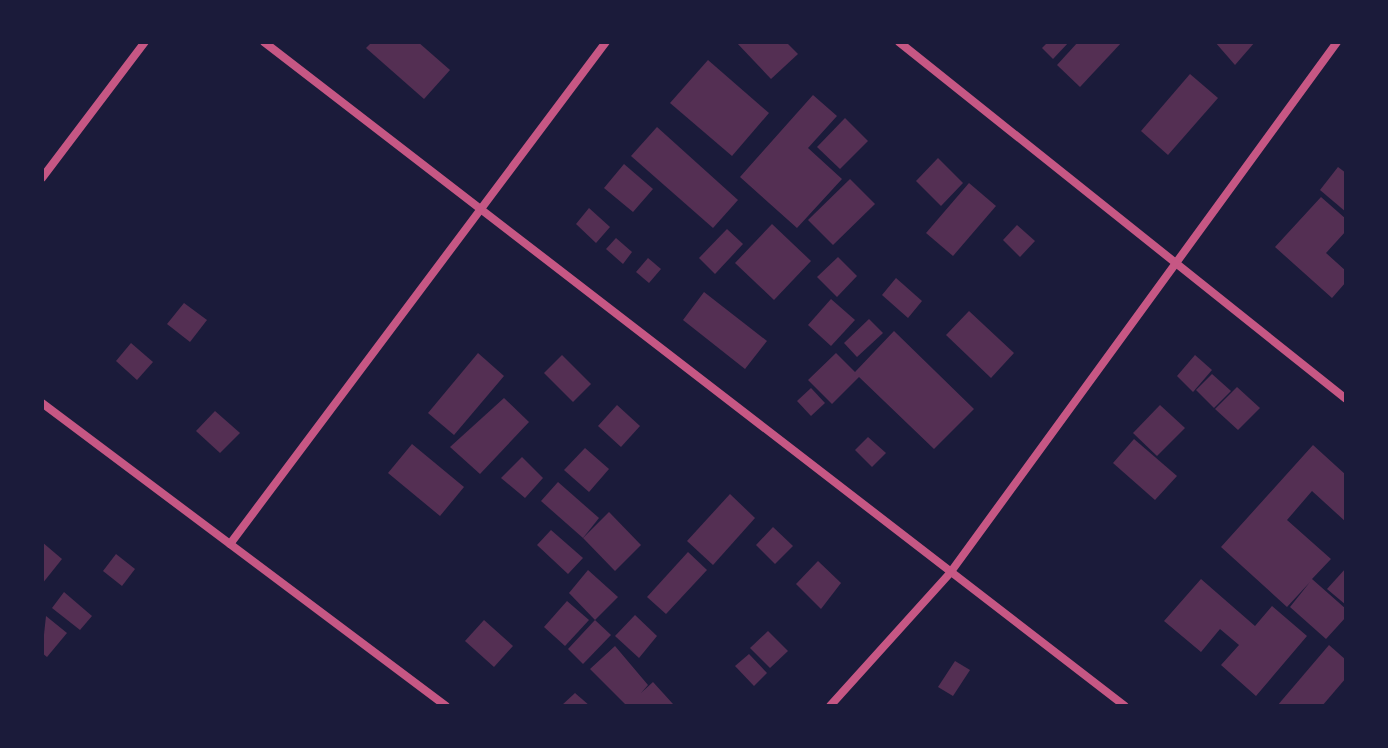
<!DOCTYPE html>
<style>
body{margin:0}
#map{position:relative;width:1388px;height:748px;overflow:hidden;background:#1b1b3a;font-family:"Nunito Sans",sans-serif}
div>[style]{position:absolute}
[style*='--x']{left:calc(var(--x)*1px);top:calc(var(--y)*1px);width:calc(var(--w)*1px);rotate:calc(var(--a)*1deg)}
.building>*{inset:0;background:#542f53}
.minor>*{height:8px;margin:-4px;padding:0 4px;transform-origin:4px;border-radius:4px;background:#c65784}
span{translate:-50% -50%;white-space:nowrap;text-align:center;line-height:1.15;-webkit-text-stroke:8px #1b1b3a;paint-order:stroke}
.frame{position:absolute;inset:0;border:44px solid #1b1b3a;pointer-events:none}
</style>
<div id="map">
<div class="building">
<div style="clip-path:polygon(372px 42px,418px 42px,450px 70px,424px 99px,366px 48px)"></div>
<div style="clip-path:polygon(736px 42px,786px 42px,798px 54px,771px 79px)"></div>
<div style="clip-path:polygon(1048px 42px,1069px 42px,1053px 59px,1042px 48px)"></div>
<div style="clip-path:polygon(1078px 42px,1122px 42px,1080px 87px,1057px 65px)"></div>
<div style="clip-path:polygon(1215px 42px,1255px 42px,1235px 65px)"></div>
<div style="clip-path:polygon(708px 60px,769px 113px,732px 156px,670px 103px)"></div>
<div style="clip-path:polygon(1190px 74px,1218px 98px,1168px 155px,1141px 131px)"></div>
<div style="clip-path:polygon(813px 95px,837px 116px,808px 148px,842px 179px,797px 228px,740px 177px)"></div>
<div style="clip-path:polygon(845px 118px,868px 141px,840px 169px,817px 147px)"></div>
<div style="clip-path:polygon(657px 127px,738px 200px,713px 228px,631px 156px)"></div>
<div style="clip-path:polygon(938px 158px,963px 183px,941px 206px,916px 181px)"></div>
<div style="clip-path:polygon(624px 164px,653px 189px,633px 212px,604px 188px)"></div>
<div style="clip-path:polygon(1338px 167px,1346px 173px,1346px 212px,1320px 190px)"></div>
<div style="clip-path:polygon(850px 179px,875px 204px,833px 245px,808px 220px)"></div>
<div style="clip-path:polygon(969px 183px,996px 206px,953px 256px,926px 233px)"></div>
<div style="clip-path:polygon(1321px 197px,1346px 219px,1346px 231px,1326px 253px,1346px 271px,1346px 282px,1332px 298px,1275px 247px)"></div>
<div style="clip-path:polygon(589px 208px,610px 227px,596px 243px,576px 224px)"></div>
<div style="clip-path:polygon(772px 224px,811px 261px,774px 300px,735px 263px)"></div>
<div style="clip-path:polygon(1017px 225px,1035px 241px,1020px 257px,1003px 240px)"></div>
<div style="clip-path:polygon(727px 229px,743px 244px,715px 274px,699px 258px)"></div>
<div style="clip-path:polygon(616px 238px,632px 252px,623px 264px,606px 249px)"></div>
<div style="clip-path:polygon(838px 257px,857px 276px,837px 297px,817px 277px)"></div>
<div style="clip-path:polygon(648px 258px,661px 269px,649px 283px,636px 272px)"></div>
<div style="clip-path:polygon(896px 278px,922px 301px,908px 318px,882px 295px)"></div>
<div style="clip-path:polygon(704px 292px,767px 341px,745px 369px,683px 320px)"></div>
<div style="clip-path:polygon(831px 299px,855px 320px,831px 346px,808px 325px)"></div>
<div style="clip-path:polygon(184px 303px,207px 320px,190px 342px,167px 324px)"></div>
<div style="clip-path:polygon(969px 311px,1014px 353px,991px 378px,946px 335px)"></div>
<div style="clip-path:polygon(869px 319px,883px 333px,857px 357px,844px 343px)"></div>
<div style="clip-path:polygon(894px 331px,974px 409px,934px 449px,859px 377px,832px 404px,808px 380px,836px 353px,855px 372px)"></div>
<div style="clip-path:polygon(131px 343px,153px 362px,137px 380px,116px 361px)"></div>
<div style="clip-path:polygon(478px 353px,504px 376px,454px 435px,428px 413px)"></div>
<div style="clip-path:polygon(562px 355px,591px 384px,573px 402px,544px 373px)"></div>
<div style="clip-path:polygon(1195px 355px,1212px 370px,1193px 392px,1177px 376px)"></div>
<div style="clip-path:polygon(1212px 374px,1231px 391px,1214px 408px,1196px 390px)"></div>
<div style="clip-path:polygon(1237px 387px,1260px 408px,1238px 430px,1215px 409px)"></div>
<div style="clip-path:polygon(811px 388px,825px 403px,811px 416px,797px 401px)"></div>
<div style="clip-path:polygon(504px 398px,529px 422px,480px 474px,450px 447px)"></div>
<div style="clip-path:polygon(617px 405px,640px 426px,621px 447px,598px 426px)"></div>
<div style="clip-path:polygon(1160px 405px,1185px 428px,1157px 456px,1133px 433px)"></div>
<div style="clip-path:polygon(215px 411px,240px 433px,220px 453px,196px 431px)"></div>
<div style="clip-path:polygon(868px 437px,886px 453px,872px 467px,855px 450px)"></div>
<div style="clip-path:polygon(1134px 439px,1177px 476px,1155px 500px,1113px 463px)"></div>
<div style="clip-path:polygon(412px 444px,464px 487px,440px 516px,388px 473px)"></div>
<div style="clip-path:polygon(1313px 445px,1346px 475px,1346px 522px,1312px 491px,1287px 520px,1331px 559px,1312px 579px,1346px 609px,1346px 617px,1326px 639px,1290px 607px,1310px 582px,1287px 607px,1221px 547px)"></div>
<div style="clip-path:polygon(585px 448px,609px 469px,589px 492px,564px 470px)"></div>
<div style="clip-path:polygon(522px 457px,543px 478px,525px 498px,501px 478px)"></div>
<div style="clip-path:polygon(558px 482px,599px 518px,583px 538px,541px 501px)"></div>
<div style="clip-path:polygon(730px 494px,755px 518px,713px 565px,687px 541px)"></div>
<div style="clip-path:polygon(609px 512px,641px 545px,615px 571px,583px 538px)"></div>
<div style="clip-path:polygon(773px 527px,793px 546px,775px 564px,756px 545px)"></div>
<div style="clip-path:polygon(551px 530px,583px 558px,568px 574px,537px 545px)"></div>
<div style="clip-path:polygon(42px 542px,62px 559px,42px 584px)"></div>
<div style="clip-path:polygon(688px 552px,707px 570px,666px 614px,647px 597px)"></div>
<div style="clip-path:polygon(116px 554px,135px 569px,122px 586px,103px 571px)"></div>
<div style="clip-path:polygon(818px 561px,841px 583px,821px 609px,796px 584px)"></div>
<div style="clip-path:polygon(1346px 568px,1346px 605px,1327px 589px)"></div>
<div style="clip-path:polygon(588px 570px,618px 597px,595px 620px,569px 593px)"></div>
<div style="clip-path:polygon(1201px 579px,1255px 626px,1272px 606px,1307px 636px,1256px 696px,1221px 665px,1239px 645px,1220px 629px,1201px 652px,1164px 621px)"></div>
<div style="clip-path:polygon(64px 592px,92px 616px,80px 630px,52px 608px)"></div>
<div style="clip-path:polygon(567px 601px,589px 620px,565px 646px,544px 627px)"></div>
<div style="clip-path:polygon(635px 615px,657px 636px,639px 658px,615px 636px)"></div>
<div style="clip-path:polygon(46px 616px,67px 633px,47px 657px,42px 653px)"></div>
<div style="clip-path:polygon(484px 620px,513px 646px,494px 667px,465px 641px)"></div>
<div style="clip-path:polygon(595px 620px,611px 635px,583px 664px,568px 649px)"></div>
<div style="clip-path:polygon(768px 631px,788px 651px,770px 668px,750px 648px)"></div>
<div style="clip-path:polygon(1329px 645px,1346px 660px,1346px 678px,1322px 706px,1277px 706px)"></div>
<div style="clip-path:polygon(615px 646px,648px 685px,641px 693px,653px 682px,673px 704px,627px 706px,590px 669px)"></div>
<div style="clip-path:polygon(749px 654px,767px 673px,754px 686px,735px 666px)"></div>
<div style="clip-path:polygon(955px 661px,970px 670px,953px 696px,938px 687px)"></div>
<div style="clip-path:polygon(575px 693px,590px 706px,561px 706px)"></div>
</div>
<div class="minor">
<div style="--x:264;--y:42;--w:1087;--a:37.64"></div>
<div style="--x:899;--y:42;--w:572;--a:38.61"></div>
<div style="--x:42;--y:178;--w:171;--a:-52.9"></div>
<div style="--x:42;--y:403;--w:505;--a:36.87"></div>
<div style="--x:230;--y:544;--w:627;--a:-53.17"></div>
<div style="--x:830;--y:706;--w:179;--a:-47.9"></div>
<div style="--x:950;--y:573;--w:657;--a:-53.91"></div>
</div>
<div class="frame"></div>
</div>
